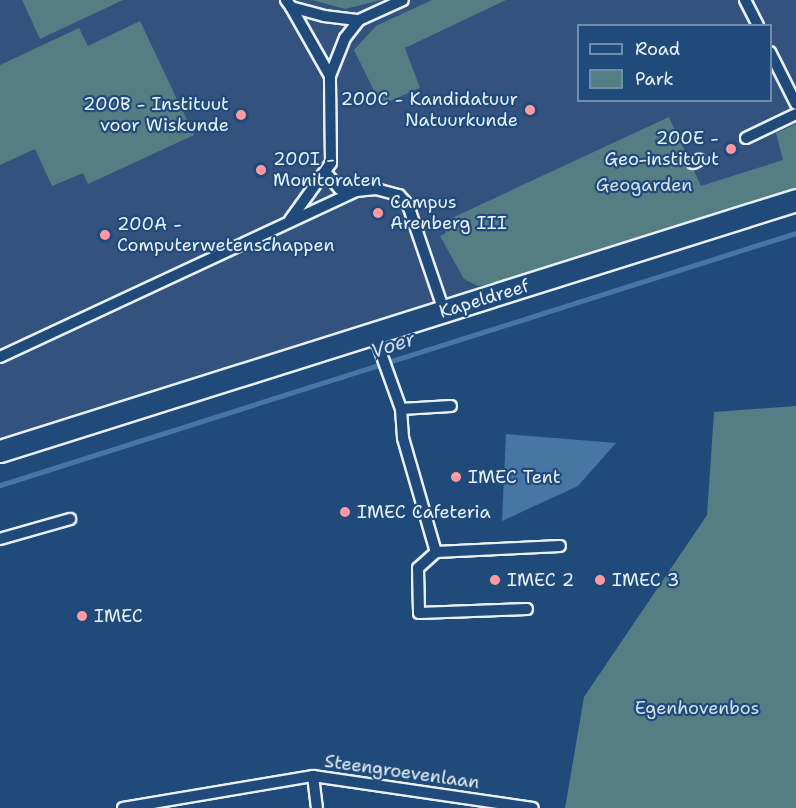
<!DOCTYPE html>
<style>
body{margin:0}
#map{position:relative;width:796px;height:808px;overflow:hidden;background:#1f4a7a;font-family:"Shantell Sans",sans-serif}
div>[style]{position:absolute}
[style*='--x']{left:calc(var(--x)*1px);top:calc(var(--y)*1px);width:calc(var(--w)*1px);rotate:calc(var(--a)*1deg)}
.built>*{inset:0;background:#33537e}
.green>*{inset:0;background:#547d84}
.water>*{inset:0;background:#4776a3}
.stream>*{height:5px;margin:-2.5px;padding:0 2.5px;transform-origin:2.5px;border-radius:2.5px;background:#4776a3}
.roads{filter:drop-shadow(2px 0 #e8f1f8) drop-shadow(-2px 0 #e8f1f8) drop-shadow(0 2px #e8f1f8) drop-shadow(0 -2px #e8f1f8)}
.service>*{height:10px;margin:-5px;padding:0 5px;transform-origin:5px;border-radius:5px;background:#1f4a7a}
.minor>*{height:21px;margin:-10.5px;padding:0 10.5px;transform-origin:10.5px;border-radius:10.5px;background:#1f4a7a}
.dots>*{width:16px;height:16px;translate:-50% -50%;box-sizing:border-box;border:3px solid #1f4a7a;border-radius:50%}
span{translate:-50% -50%;white-space:nowrap;text-align:center;line-height:1.15;-webkit-text-stroke:4.5px #1f4a7a;paint-order:stroke}
.poi-label{font-size:18px;color:#e8f1f8}
.right{translate:-100% -50%;text-align:right}
.left{translate:0 -50%;text-align:left}
.park-label{font-size:18px;color:#d2e0e7}
.street-label{font-size:18px;color:#e8f1f8}
.water-label{font-size:20px;color:#d0dfeb;font-style:italic}
.legend{position:absolute;left:577px;top:24px;width:195px;height:78px;box-sizing:border-box;background:#1f4a7a;border:2px solid #6f8dac;margin:0;padding:8px 10px;list-style:none;font-size:18px;color:#e8f1f8}
.legend li{display:flex;align-items:center;gap:12px;height:30px}
.legend b{width:30px;border:2px solid #6f8dac}
</style>
<div id="map">
<div class="built">
<div style="clip-path:polygon(evenodd,0 0,796px 0,796px 200px,0 452px,0 0,578px 26px,770px 26px,770px 100px,578px 100px,578px 26px)"></div>
</div>
<div class="green">
<div style="clip-path:polygon(22px 0,123px 0,40px 39px)"></div>
<div style="clip-path:polygon(312px 0,381px 0,345px 9px)"></div>
<div style="clip-path:polygon(432px 0,506px 0,405px 48px,420px 88px,381px 105px,354px 50px,376px 26px)"></div>
<div style="clip-path:polygon(140px 21px,194px 135px,88px 184px,83px 173px,52px 186px,35px 149px,0 165px,0 65px,79px 28px,88px 46px)"></div>
<div style="clip-path:polygon(669px 117px,701px 186px,783px 160px,776px 133px,796px 124px,796px 189px,494px 283px,478px 286px,464px 279px,440px 236px,446px 233px,441px 223px)"></div>
<div style="clip-path:polygon(796px 406px,796px 808px,565px 808px,584px 697px,707px 515px,714px 412px)"></div>
</div>
<div class="water">
<div style="clip-path:polygon(506px 434px,616px 443px,578px 486px,502px 521px)"></div>
</div>
<div class="stream">
<div style="--x:0;--y:485;--w:835;--a:-17.57"></div>
</div>
<div class="roads">
<div class="service">
<div style="--x:286;--y:0;--w:9;--a:54"></div>
<div style="--x:291;--y:7;--w:34;--a:15"></div>
<div style="--x:324;--y:16;--w:35;--a:7"></div>
<div style="--x:745;--y:0;--w:29;--a:63"></div>
<div style="--x:291;--y:7;--w:79;--a:60.5"></div>
<div style="--x:770;--y:52;--w:58;--a:63.4"></div>
<div style="--x:746;--y:138;--w:55;--a:-25.6"></div>
<div style="--x:693;--y:163;--w:7;--a:-27"></div>
<div style="--x:326;--y:173;--w:21;--a:49"></div>
<div style="--x:340;--y:189;--w:16;--a:7"></div>
<div style="--x:290;--y:220;--w:70;--a:-54.3"></div>
<div style="--x:331;--y:163;--w:87;--a:-90.7"></div>
<div style="--x:330;--y:76;--w:41;--a:-68.5"></div>
<div style="--x:345;--y:38;--w:23;--a:-52"></div>
<div style="--x:359;--y:20;--w:48;--a:-24.4"></div>
<div style="--x:374;--y:334;--w:80;--a:70.2"></div>
<div style="--x:401;--y:409;--w:29;--a:86"></div>
<div style="--x:403;--y:438;--w:119;--a:73.9"></div>
<div style="--x:436;--y:552;--w:124;--a:-2.8"></div>
<div style="--x:0;--y:357;--w:393;--a:-25"></div>
<div style="--x:356;--y:191;--w:20;--a:-6"></div>
<div style="--x:376;--y:189;--w:24;--a:15"></div>
<div style="--x:399;--y:195;--w:13;--a:48"></div>
<div style="--x:408;--y:205;--w:112;--a:71.2"></div>
<div style="--x:401;--y:409;--w:50;--a:-3.4"></div>
<div style="--x:0;--y:539;--w:73;--a:-15.9"></div>
<div style="--x:436;--y:552;--w:24;--a:138"></div>
<div style="--x:418;--y:568;--w:45;--a:88.7"></div>
<div style="--x:419;--y:613;--w:108;--a:-2.1"></div>
<div style="--x:313;--y:776;--w:32;--a:83"></div>
<div style="--x:123;--y:808;--w:193;--a:-9.6"></div>
<div style="--x:313;--y:776;--w:222;--a:8.3"></div>
</div>
<div class="minor">
<div style="--x:0;--y:451;--w:835;--a:-17.5"></div>
</div>
</div>
<div class="dots">
<div style="left:530px;top:110px;background:#ff9aa2"></div>
<div style="left:241px;top:115px;background:#ff9aa2"></div>
<div style="left:731px;top:149px;background:#ff9aa2"></div>
<div style="left:261px;top:170px;background:#ff9aa2"></div>
<div style="left:378px;top:213px;background:#ff9aa2"></div>
<div style="left:105px;top:235px;background:#ff9aa2"></div>
<div style="left:456px;top:477px;background:#ff9aa2"></div>
<div style="left:345px;top:512px;background:#ff9aa2"></div>
<div style="left:495px;top:580px;background:#ff9aa2"></div>
<div style="left:600px;top:580px;background:#ff9aa2"></div>
<div style="left:82px;top:616px;background:#ff9aa2"></div>
</div>
<div class="poi-label">
<span class="right" style="left:518px;top:110px">200C - Kandidatuur<br>Natuurkunde</span>
<span class="right" style="left:229px;top:115px">200B - Instituut<br>voor Wiskunde</span>
<span class="right" style="left:719px;top:149px">200E -<br>Geo-instituut</span>
<span class="left" style="left:273px;top:170px">200I -<br>Monitoraten</span>
<span class="left" style="left:390px;top:213px">Campus<br>Arenberg III</span>
<span class="left" style="left:117px;top:235px">200A -<br>Computerwetenschappen</span>
<span class="left" style="left:468px;top:477px">IMEC Tent</span>
<span class="left" style="left:357px;top:512px">IMEC Cafeteria</span>
<span class="left" style="left:507px;top:580px">IMEC 2</span>
<span class="left" style="left:612px;top:580px">IMEC 3</span>
<span class="left" style="left:94px;top:616px">IMEC</span>
</div>
<div class="park-label">
<span style="left:644px;top:185px">Geogarden</span>
<span style="left:697px;top:708px">Egenhovenbos</span>
</div>
<div class="street-label">
<span style="left:484px;top:299px;rotate:-17deg">Kapeldreef</span>
<span style="left:402px;top:772px;rotate:8deg">Steengroevenlaan</span>
</div>
<div class="water-label">
<span style="left:393px;top:345px;rotate:-18deg">Voer</span>
</div>
<ul class="legend">
<li><b style="height:8px;background:#1f4a7a"></b>Road</li>
<li><b style="height:16px;background:#547d84"></b>Park</li>
</ul>
</div>
